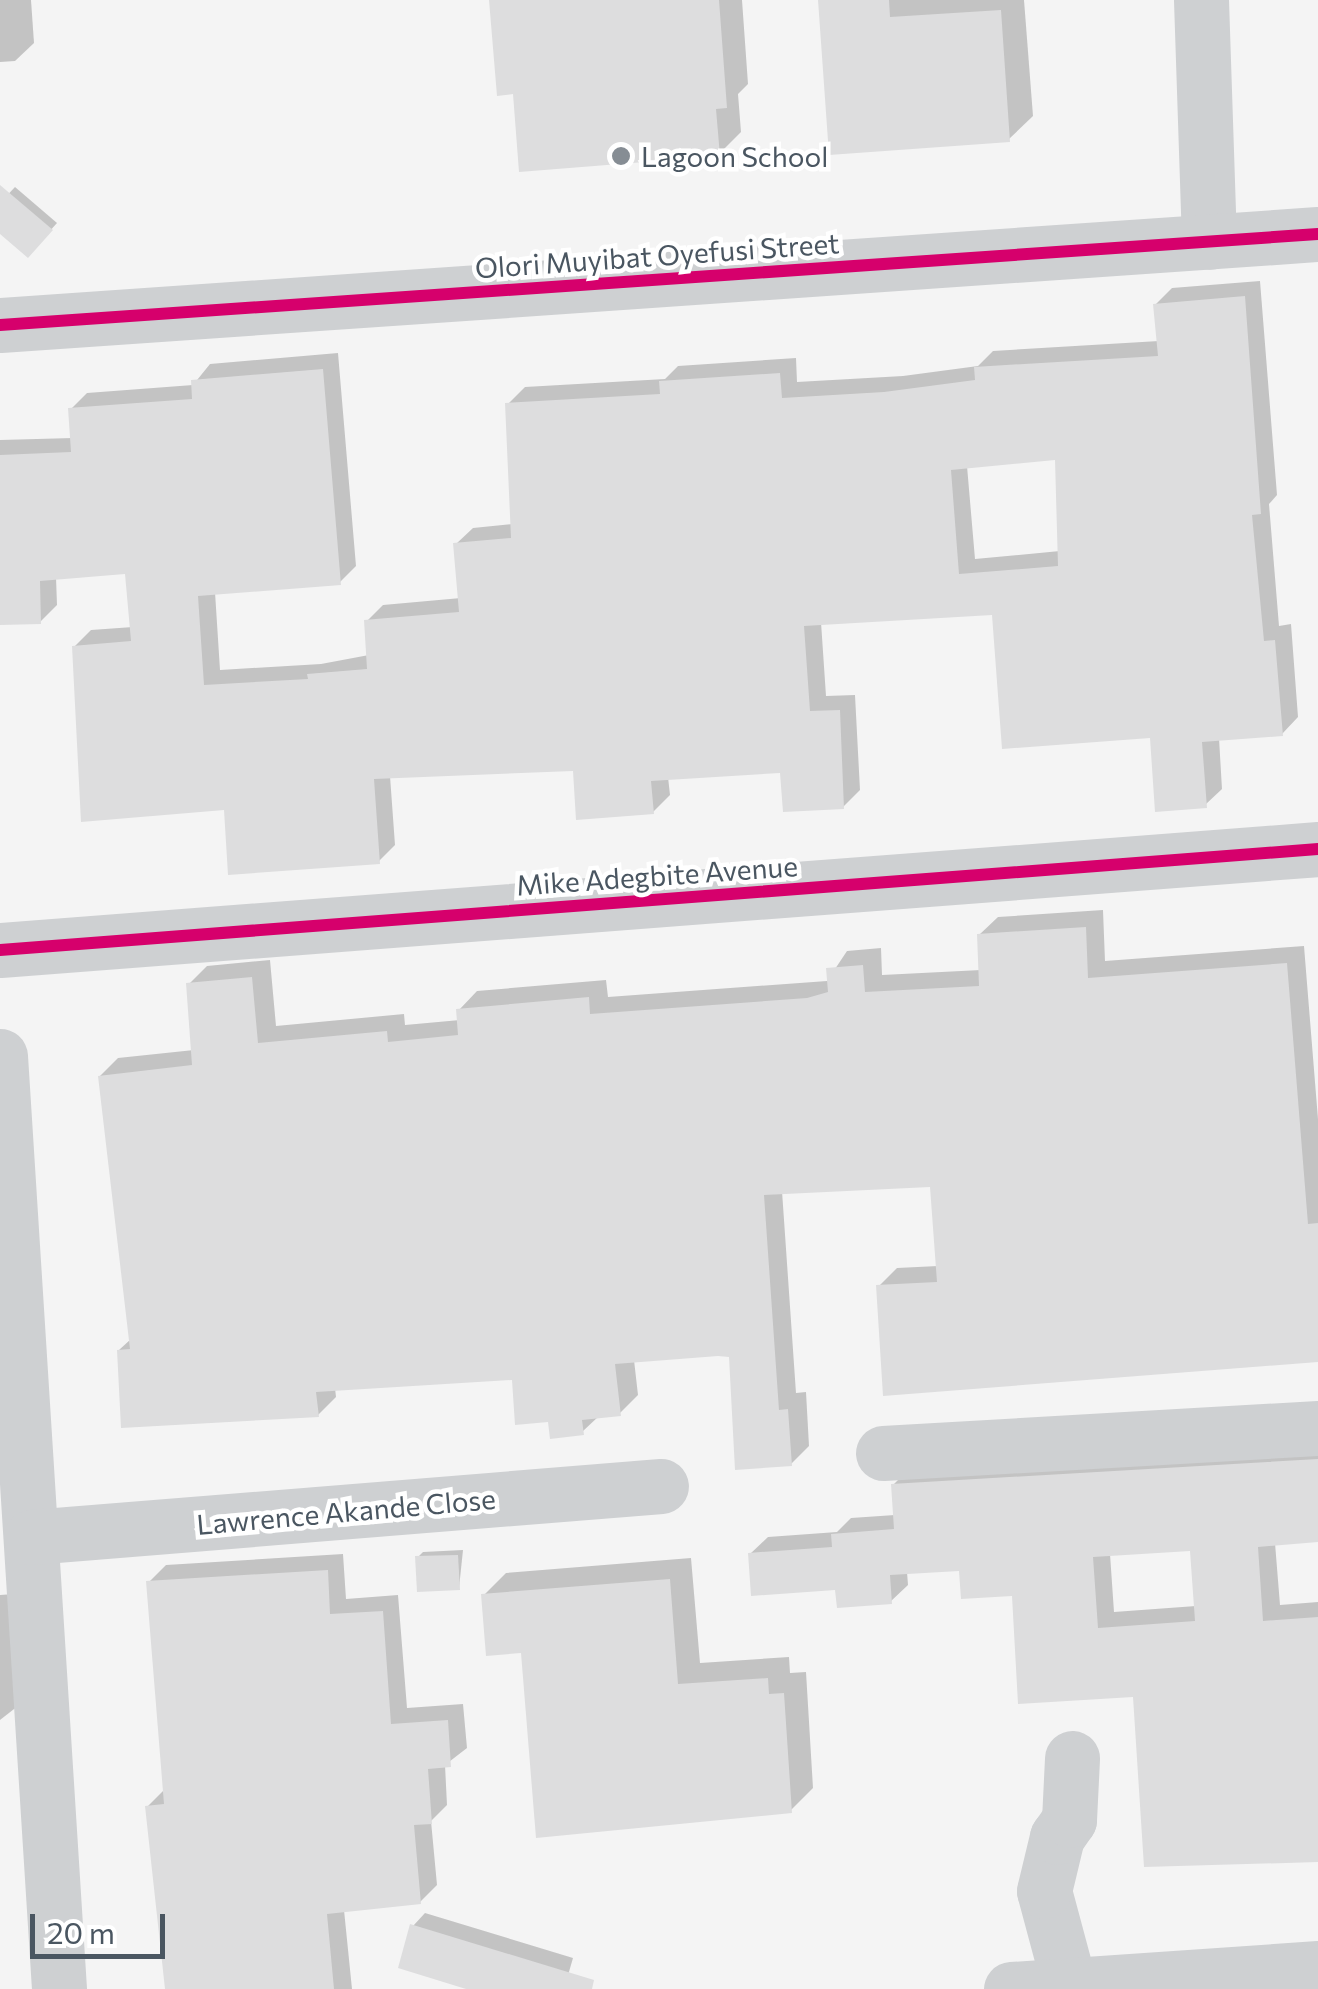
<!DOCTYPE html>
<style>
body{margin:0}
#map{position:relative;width:1318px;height:1989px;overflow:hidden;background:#f4f4f4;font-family:Commissioner,sans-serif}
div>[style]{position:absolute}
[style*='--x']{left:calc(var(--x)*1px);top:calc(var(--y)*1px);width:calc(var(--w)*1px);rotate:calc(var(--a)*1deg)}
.shadow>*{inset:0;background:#0003}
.building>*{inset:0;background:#ddddde}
.minor>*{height:55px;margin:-27.5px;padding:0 27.5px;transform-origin:27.5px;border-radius:27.5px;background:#ced0d2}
.cycleway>*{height:12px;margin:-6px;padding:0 6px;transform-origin:6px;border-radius:6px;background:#d6006c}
.dots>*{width:28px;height:28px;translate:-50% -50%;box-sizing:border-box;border:5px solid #fff;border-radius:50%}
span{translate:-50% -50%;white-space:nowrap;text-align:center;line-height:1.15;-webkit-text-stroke:9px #fff;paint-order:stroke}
.poi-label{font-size:28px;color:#4a5661}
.left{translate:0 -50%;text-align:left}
.street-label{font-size:28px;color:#4a5661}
.scale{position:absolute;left:30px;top:1914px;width:135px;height:45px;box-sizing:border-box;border:5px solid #4a5661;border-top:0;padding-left:12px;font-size:30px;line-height:35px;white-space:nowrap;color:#4a5661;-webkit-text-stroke:8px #fff;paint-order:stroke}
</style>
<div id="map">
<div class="shadow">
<div style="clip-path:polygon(0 0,31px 0,34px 43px,15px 61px,0 62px)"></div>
<div style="clip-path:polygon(492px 0,742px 0,748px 84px,738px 94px,741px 132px,719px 154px,515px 92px)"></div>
<div style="clip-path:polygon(821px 0,1024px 0,1033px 116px,1009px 139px)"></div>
<div style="clip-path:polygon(15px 187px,57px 223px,28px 255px,0 231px,0 203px)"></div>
<div style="clip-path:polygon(evenodd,1260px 281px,1277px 495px,1269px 504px,1279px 626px,1291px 624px,1298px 717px,1282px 734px,1219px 738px,1222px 789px,1205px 805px,1153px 735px,994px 612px,821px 622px,826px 696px,855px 695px,860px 790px,843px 807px,783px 770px,668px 777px,670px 795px,653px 812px,575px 769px,390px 776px,395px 845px,378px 862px,226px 807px,74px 647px,91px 630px,133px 627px,127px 572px,56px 577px,57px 605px,40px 622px,0 622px,0 440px,73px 438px,71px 409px,87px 393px,193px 385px,210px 364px,338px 353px,356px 566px,340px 582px,215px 592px,220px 670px,321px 664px,369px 655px,367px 621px,383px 605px,461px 598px,456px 544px,473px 528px,513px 524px,508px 404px,525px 387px,665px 379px,678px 366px,796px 358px,797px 382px,903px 376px,978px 366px,993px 351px,1159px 341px,1155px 305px,1172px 288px,1260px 281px,1057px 457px,1060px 551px,975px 559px,967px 466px,1057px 457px)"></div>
<div style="clip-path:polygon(1103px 910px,1105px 961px,1304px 946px,1318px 1119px,1318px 1356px,879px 1286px,897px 1268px,938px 1266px,933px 1185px,782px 1191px,796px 1393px,806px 1392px,809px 1446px,791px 1464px,731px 1354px,634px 1360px,638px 1395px,620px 1413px,599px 1416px,582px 1432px,514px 1377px,335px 1388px,336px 1397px,318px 1415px,119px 1350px,131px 1339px,100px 1076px,118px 1058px,194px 1050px,189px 984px,207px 966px,270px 960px,276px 1026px,404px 1014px,405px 1025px,460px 1020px,459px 1010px,477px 991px,606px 980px,608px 997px,827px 981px,847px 951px,881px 948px,882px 975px,981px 970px,979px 935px,998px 917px)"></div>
<div style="clip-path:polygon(evenodd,1318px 1444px,1318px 1540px,1275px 1543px,1280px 1605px,1318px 1602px,1318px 1859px,1014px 1593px,962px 1568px,907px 1572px,908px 1585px,890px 1602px,750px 1554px,768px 1537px,837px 1532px,851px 1518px,895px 1515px,893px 1485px,910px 1468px,1318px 1444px,1192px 1548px,1196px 1606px,1114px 1612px,1110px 1554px,1192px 1548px)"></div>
<div style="clip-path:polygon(463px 1550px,459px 1588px,418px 1557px,423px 1552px)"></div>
<div style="clip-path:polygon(343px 1554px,346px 1599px,398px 1595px,407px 1708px,463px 1704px,467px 1748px,445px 1765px,447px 1805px,431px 1821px,437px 1885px,420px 1902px,344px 1910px,352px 1989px,166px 1989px,147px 1807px,165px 1789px,149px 1582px,166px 1565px)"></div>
<div style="clip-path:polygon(691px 1558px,700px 1663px,789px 1657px,790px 1673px,806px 1672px,813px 1788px,791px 1810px,523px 1651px,484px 1595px,506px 1573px)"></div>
<div style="clip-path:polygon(14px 1594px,23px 1702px,0 1720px,0 1595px)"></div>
<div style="clip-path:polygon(425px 1913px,573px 1958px,564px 1989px,474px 1989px,413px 1926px)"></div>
</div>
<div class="building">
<div style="clip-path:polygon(489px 0,719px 0,727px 108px,716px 109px,720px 156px,519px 172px,513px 94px,497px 96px)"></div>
<div style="clip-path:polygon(818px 0,889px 0,890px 17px,1001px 10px,1010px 142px,829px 155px)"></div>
<div style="clip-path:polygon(0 185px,53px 230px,28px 258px,0 234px)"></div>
<div style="clip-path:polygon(evenodd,1245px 296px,1261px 514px,1252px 515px,1264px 641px,1275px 640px,1283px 736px,1202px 742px,1207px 808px,1155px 812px,1150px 738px,1002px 749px,992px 615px,804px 626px,810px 711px,840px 710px,844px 809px,783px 812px,780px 773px,651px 781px,654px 814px,576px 820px,573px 771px,374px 779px,380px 864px,228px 875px,224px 810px,81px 822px,72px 646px,131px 641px,125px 574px,40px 581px,41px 624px,0 625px,0 455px,71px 452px,68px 408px,192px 399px,191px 380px,323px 369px,341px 585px,198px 596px,204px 685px,308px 679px,307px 674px,367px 669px,364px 620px,459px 612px,453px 543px,511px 538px,505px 403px,660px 394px,659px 381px,780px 373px,782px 398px,884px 392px,975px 380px,974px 367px,1158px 356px,1153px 304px,1245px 296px,1055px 460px,1058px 566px,959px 574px,951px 470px,1055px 460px)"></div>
<div style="clip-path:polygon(1086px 927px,1088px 978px,1287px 963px,1308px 1224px,1318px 1223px,1318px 1362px,883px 1396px,876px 1285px,937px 1282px,930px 1187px,764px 1195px,779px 1410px,788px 1409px,792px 1466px,735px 1470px,729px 1357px,718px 1356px,615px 1364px,621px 1416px,582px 1420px,584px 1435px,550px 1439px,548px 1422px,515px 1425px,512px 1380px,316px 1392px,319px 1417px,121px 1428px,117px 1350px,130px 1349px,98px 1076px,192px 1065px,186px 983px,252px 977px,258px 1043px,387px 1031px,388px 1042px,458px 1035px,456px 1009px,589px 997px,590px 1014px,807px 998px,828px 992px,826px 968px,863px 965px,865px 992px,979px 986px,977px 934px)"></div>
<div style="clip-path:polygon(evenodd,1318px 1459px,1318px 1542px,1258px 1547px,1263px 1621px,1318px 1617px,1318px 1862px,1144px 1867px,1133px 1697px,1018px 1704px,1012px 1596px,961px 1599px,959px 1571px,890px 1575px,892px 1604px,837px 1608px,835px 1590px,751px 1596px,748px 1553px,832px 1547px,831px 1534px,894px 1529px,891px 1484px,1318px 1459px,1190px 1551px,1195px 1621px,1098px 1628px,1093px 1557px,1190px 1551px)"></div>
<div style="clip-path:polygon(458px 1555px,460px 1590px,417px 1592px,415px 1556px)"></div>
<div style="clip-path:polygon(328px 1570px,330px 1614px,383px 1611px,391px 1724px,448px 1720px,451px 1767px,428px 1769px,432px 1824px,414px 1825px,421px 1904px,327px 1914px,334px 1989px,165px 1989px,145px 1806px,164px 1804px,146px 1581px)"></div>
<div style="clip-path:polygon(670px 1579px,678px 1684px,768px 1678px,769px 1694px,784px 1693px,792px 1813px,536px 1838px,521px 1653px,486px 1656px,481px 1594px)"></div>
<div style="clip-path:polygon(410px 1924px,594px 1980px,592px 1989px,466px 1989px,398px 1968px)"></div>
</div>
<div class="minor">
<div style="--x:1201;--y:0;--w:242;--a:88.1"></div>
<div style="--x:0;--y:325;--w:1321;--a:-3.95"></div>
<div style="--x:0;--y:950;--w:1322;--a:-4.38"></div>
<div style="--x:0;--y:1056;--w:935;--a:86.38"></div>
<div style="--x:883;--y:1453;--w:436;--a:-3.3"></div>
<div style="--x:31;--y:1537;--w:632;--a:-4.63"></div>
<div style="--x:1069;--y:1984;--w:96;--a:-105"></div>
<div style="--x:1044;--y:1891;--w:56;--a:-76.5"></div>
<div style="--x:1057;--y:1837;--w:21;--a:-55"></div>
<div style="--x:1069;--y:1820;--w:62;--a:-87.2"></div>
<div style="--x:1011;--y:1989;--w:308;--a:-3.9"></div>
</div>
<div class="cycleway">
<div style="--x:0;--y:325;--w:1321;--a:-3.95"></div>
<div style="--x:0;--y:950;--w:1322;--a:-4.38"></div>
</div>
<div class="dots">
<div style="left:621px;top:156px;background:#868d94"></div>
</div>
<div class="poi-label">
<span class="left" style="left:641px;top:156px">Lagoon School</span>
</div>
<div class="street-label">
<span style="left:657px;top:255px;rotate:-4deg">Olori Muyibat Oyefusi Street</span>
<span style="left:657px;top:875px;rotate:-4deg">Mike Adegbite Avenue</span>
<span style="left:346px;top:1511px;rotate:-5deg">Lawrence Akande Close</span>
</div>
<div class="scale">20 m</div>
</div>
